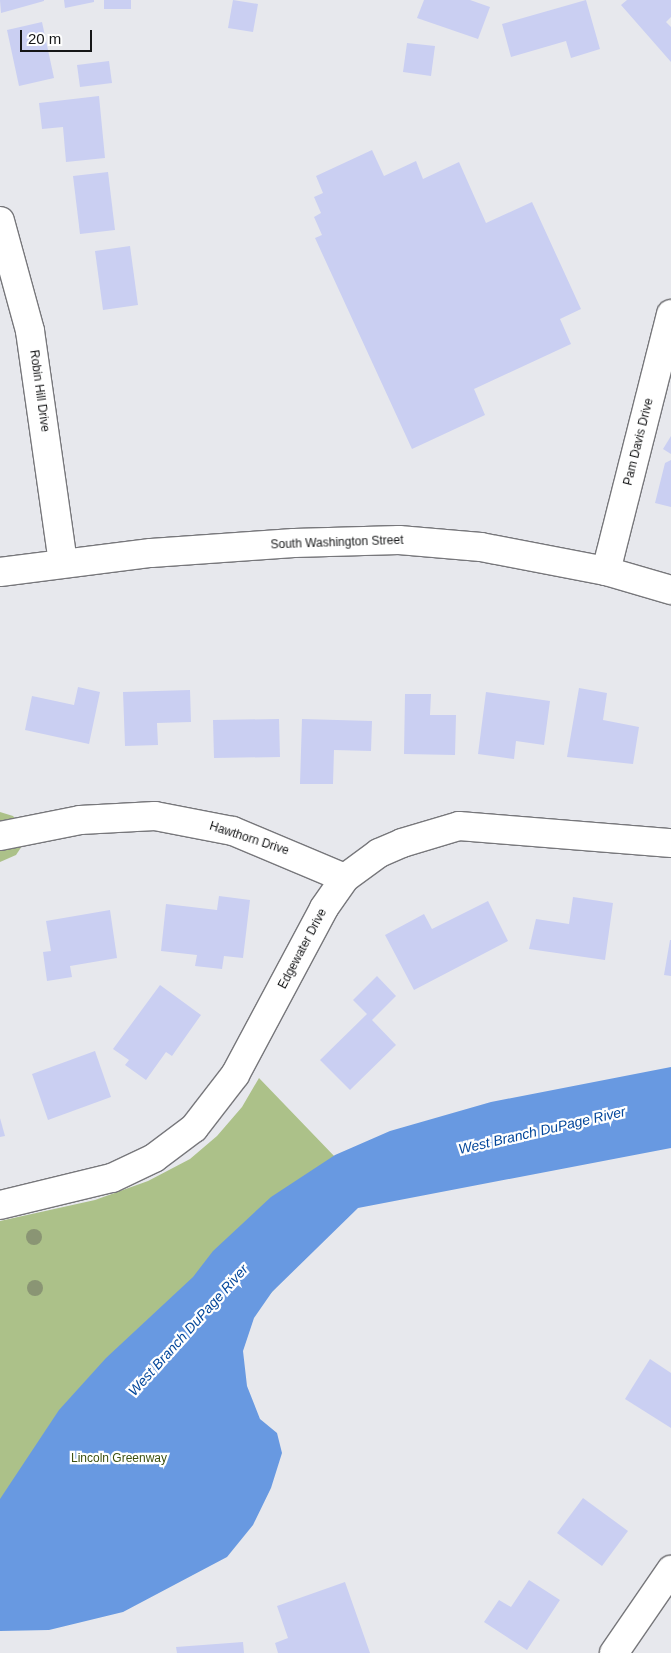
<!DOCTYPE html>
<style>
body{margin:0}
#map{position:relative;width:671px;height:1653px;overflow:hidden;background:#e7e8ed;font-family:Helvetica,sans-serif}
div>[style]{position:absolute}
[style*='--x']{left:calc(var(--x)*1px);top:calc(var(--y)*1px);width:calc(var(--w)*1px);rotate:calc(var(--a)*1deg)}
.green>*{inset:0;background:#acc189}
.water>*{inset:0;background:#6899e1}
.building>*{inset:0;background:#cacff2}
.roads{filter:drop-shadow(1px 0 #77777b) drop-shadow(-1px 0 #77777b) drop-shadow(0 1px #77777b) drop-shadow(0 -1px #77777b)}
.minor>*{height:28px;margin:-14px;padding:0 14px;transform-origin:14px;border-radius:14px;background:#fff}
.secondary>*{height:28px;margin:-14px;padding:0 14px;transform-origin:14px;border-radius:14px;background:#fff}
.trees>*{width:16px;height:16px;margin:-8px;border-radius:50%;background:#8a9574}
span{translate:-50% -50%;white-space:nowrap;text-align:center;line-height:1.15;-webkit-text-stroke:4.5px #fff;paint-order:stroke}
.street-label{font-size:12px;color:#151617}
.park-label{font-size:12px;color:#3e5111}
.water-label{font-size:14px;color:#04479b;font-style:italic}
.scale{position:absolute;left:20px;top:30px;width:72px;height:22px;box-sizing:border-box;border:2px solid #151617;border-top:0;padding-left:6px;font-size:15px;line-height:18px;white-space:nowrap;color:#151617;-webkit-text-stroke:4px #fff;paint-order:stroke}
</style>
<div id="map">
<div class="green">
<div style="clip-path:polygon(0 812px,13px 816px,20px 824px,22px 846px,16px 855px,0 862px)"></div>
<div style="clip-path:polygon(259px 1078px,362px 1185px,0 1615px,0 1221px,95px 1200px,148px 1181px,190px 1159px,217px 1136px,242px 1107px)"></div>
</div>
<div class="water">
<div style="clip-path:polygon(671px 1067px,671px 1148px,358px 1208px,272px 1292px,254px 1318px,243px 1351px,247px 1386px,260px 1419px,277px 1433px,282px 1453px,271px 1488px,253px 1525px,227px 1557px,123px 1612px,49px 1630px,0 1631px,0 1499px,59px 1410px,106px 1358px,193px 1277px,213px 1251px,271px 1197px,335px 1155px,390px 1131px,491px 1102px)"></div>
</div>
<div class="building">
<div style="clip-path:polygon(0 0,44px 0,44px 1px,1px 13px)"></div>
<div style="clip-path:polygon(64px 0,94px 0,94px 2px,65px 8px)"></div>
<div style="clip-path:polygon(104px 0,131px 0,131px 9px,104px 9px)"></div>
<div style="clip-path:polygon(233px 0,258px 4px,253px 32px,228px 28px)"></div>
<div style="clip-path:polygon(424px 0,470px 0,490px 7px,478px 39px,417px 18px)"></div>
<div style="clip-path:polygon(586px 0,600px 49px,571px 58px,566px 41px,511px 57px,502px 24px)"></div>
<div style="clip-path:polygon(627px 0,671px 0,671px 17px,666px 22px,671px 27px,671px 62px,621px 5px)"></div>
<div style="clip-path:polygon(42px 22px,54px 78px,19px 86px,7px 30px)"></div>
<div style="clip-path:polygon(407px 43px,435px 46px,431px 76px,403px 72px)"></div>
<div style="clip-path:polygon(109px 61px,112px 83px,80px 87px,77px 65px)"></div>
<div style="clip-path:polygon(99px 96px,105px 158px,66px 162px,63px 127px,42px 129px,39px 103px)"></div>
<div style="clip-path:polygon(372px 150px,384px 176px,416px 161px,423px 179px,459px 162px,486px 223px,532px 202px,581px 309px,560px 319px,571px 344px,474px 389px,485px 415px,412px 449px,315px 238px,322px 235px,314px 217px,321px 213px,314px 197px,323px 193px,316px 176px)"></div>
<div style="clip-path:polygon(108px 172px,115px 230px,80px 234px,73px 176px)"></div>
<div style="clip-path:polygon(130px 246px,138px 305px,103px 310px,95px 251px)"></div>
<div style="clip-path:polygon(671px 436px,671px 454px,663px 449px)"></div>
<div style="clip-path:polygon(671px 460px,671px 507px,655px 503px,665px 463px)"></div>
<div style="clip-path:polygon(78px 687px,100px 692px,89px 744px,25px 730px,32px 696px,74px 705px)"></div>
<div style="clip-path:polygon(579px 688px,607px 693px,603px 720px,639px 727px,633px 764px,567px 757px)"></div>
<div style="clip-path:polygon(190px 690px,191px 722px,157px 723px,158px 745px,125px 746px,123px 692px)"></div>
<div style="clip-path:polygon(486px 692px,550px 701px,544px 745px,516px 741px,514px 759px,478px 754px)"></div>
<div style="clip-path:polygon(405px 694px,431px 694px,430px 715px,456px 715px,455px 755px,404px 754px)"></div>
<div style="clip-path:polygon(279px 719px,280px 757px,214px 758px,213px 720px)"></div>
<div style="clip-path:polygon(302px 719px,372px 721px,371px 751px,334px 750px,333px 784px,300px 784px)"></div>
<div style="clip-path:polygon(219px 896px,250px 900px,243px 958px,224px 956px,222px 969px,195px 966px,197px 955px,161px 951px,166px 904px,217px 910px)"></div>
<div style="clip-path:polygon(573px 897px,613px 903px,605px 960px,529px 949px,536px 919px,569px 924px)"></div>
<div style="clip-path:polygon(488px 901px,508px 941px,414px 990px,385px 935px,424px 914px,432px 929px)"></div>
<div style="clip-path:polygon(110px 910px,117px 958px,70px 966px,72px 977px,47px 981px,43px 952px,51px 951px,46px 921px)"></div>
<div style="clip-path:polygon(670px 940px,671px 940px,671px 976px,664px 975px)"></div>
<div style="clip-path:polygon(377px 976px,396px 996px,372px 1020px,396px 1045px,350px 1090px,320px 1060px,367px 1014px,353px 1000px)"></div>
<div style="clip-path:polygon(160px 985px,201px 1015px,172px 1056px,166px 1052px,146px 1080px,125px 1065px,129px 1060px,113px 1049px)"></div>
<div style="clip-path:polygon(95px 1051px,111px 1097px,48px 1120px,32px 1074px)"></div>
<div style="clip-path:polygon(0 1118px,5px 1136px,0 1137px)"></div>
<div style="clip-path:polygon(650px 1359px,671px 1373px,671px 1428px,625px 1399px)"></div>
<div style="clip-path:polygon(583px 1498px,628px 1531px,602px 1566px,557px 1533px)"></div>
<div style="clip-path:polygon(529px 1580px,560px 1600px,527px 1650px,484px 1622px,499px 1600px,511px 1607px)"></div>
<div style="clip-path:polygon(345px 1582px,370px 1653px,278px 1653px,275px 1643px,288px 1638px,277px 1606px)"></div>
<div style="clip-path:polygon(243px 1642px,244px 1653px,177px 1653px,176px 1647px)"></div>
</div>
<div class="roads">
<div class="minor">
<div style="--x:0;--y:221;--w:114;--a:74.7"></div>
<div style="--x:30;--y:331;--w:234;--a:81.9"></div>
<div style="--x:606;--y:571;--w:265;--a:-75.8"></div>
<div style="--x:0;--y:836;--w:82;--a:-11.3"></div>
<div style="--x:80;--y:820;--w:75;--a:-3.1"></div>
<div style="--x:155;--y:816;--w:79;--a:10.9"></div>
<div style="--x:233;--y:831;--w:121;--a:22.8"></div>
<div style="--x:0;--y:1205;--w:115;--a:-13.6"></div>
<div style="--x:112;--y:1178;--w:47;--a:-25.5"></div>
<div style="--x:154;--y:1158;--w:50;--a:-36.9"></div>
<div style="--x:194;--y:1128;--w:67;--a:-52.3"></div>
<div style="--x:235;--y:1075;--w:189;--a:-61.9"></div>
<div style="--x:324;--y:908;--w:37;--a:-55"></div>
<div style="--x:345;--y:878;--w:42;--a:-36.3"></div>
<div style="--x:379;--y:853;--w:25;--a:-23"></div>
<div style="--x:402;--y:843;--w:59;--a:-16.6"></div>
<div style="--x:459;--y:826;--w:213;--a:4.6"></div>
<div style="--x:614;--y:1653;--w:101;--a:-55.5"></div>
</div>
<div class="secondary">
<div style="--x:0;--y:572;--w:152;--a:-7.2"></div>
<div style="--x:151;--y:553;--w:143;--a:-4"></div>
<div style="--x:294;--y:543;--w:105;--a:-1.6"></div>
<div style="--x:399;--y:540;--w:82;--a:4.9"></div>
<div style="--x:481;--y:547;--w:127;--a:10.9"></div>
<div style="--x:606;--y:571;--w:68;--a:16.3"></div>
</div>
</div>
<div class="trees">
<div style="left:34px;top:1237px"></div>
<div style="left:35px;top:1288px"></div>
</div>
<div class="street-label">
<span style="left:39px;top:391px;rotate:82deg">Robin Hill Drive</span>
<span style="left:639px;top:442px;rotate:-76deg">Pam Davis Drive</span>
<span style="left:337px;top:543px;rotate:-2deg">South Washington Street</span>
<span style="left:249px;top:839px;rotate:18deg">Hawthorn Drive</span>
<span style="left:303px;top:949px;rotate:-62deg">Edgewater Drive</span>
</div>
<div class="park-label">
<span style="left:119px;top:1459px">Lincoln Greenway</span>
</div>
<div class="water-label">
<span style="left:542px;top:1130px;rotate:-13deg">West Branch DuPage River</span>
<span style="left:188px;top:1330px;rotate:-48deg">West Branch DuPage River</span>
</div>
<div class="scale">20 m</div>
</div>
